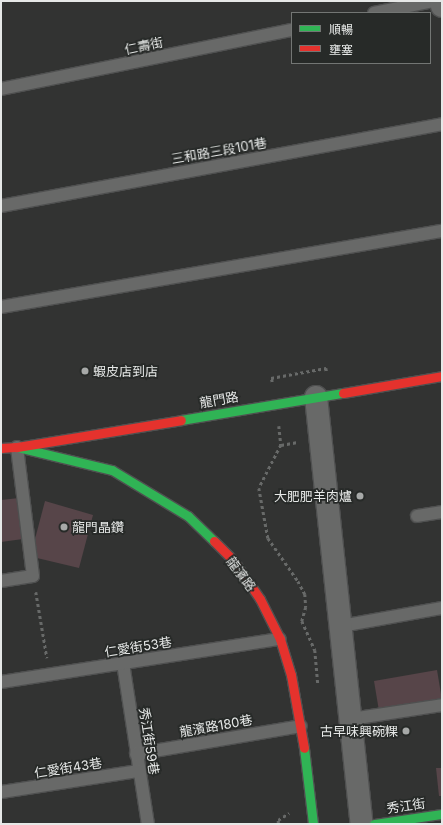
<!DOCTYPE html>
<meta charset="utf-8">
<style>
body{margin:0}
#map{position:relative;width:443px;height:825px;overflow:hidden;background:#323332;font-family:Inter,"Noto Sans TC",sans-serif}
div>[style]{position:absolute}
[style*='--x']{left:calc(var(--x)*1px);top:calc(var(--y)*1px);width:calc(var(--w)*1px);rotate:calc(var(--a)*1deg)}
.building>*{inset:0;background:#574549}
.path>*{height:2.5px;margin-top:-1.25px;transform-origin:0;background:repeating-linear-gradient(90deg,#686a69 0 3px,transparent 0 6px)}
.roads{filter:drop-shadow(1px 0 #4f5050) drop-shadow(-1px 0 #4f5050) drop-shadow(0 1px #4f5050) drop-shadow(0 -1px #4f5050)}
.lane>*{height:12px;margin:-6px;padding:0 6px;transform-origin:6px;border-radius:6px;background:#686968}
.street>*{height:22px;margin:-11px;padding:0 11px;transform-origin:11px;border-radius:11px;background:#686968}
.fast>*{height:9px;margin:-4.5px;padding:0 4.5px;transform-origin:4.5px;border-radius:4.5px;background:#30b455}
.jam>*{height:9px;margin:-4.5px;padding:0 4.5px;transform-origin:4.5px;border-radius:4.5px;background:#e5322d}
.dots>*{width:11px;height:11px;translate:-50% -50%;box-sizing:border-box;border:2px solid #272a28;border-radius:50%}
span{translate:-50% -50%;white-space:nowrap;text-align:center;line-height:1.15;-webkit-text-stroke:3.5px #272a28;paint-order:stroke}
.street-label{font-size:13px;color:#e6e8e7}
.poi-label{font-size:13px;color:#e6e8e7}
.left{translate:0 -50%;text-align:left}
.right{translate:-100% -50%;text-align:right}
.frame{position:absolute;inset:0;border:2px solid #e6e8e7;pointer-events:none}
.legend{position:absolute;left:291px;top:12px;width:140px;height:52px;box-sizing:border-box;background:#272a28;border:1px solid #737674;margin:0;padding:5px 7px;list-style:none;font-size:12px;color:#e6e8e7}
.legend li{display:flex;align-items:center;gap:8px;height:20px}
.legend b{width:20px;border:1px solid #737674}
</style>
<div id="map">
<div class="building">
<div style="clip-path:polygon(19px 498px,23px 539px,1px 542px,1px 500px)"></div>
<div style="clip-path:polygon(45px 501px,93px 515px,79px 568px,37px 558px,35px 539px)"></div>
<div style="clip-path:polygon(437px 670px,442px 700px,379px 711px,374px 681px)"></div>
<div style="clip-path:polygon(436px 768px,442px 768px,442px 796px,439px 796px)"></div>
</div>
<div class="path">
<div style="--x:272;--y:382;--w:4;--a:-104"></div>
<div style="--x:271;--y:378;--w:56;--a:-10.3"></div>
<div style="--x:326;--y:368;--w:5;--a:79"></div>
<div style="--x:279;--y:426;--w:19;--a:84"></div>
<div style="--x:281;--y:445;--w:48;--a:117.1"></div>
<div style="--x:259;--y:488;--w:51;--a:79.8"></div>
<div style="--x:268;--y:538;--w:52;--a:55.1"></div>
<div style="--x:298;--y:581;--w:15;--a:62"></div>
<div style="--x:305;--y:594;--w:13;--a:86"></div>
<div style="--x:306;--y:607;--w:15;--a:106"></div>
<div style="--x:302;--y:621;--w:32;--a:66"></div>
<div style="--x:315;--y:650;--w:34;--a:85"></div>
<div style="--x:281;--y:445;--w:17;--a:-10"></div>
<div style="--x:36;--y:592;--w:67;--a:80.5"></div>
<div style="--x:278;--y:824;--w:4;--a:-90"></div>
<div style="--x:278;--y:820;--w:13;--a:-32"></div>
</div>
<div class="roads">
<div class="lane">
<div style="--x:374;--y:13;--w:60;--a:-11.5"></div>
<div style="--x:1;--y:89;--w:297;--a:-11.5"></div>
<div style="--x:1;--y:206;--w:449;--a:-10.5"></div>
<div style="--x:1;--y:307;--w:448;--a:-9.8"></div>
<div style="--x:417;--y:516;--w:25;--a:-9"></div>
<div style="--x:1;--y:581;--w:32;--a:-9"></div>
<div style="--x:33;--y:576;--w:130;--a:-97.1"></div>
<div style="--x:341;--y:626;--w:103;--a:-10.1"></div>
<div style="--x:123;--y:663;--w:163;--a:81.2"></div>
<div style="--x:1;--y:682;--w:282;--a:-8.8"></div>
<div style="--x:351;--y:719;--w:92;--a:-8.7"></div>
<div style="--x:136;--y:754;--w:167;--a:-9.6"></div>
<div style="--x:1;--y:792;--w:140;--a:-8.7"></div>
</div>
<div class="street">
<div style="--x:441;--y:1;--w:5;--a:79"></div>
<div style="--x:316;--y:397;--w:429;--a:83.9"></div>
</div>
<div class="fast">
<div style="--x:181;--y:420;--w:164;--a:-9.5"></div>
<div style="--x:17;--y:447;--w:98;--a:13.6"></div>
<div style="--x:112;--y:470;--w:89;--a:31.2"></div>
<div style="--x:188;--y:516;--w:36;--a:44"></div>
<div style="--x:304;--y:748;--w:77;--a:83.2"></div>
<div style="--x:374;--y:824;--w:69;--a:-8.4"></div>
</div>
<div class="jam">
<div style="--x:343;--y:393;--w:100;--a:-9.7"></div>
<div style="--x:1;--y:448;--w:16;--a:-4"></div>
<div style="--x:17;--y:447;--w:166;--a:-9.3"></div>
<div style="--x:214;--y:541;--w:28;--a:45"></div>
<div style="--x:234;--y:561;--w:46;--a:55.6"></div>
<div style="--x:260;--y:599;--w:45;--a:63.4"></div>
<div style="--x:280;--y:639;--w:38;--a:73"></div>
<div style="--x:291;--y:675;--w:74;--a:79.9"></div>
</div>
</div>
<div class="dots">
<div style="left:85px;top:371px;background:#a7a9a8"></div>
<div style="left:360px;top:496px;background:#a7a9a8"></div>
<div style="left:64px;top:527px;background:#a7a9a8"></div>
<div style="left:406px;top:731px;background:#a7a9a8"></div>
</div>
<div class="street-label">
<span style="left:144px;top:46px;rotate:-12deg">仁壽街</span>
<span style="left:219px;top:151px;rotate:-10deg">三和路三段101巷</span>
<span style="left:219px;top:400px;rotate:-10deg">龍門路</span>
<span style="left:241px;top:574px;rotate:53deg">龍濱路</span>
<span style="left:138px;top:647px;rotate:-9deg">仁愛街53巷</span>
<span style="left:216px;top:726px;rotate:-10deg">龍濱路180巷</span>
<span style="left:149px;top:741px;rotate:81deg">秀江街59巷</span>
<span style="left:68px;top:768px;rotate:-9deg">仁愛街43巷</span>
<span style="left:406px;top:806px;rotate:-8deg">秀江街</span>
</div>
<div class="poi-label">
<span class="left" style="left:93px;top:371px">蝦皮店到店</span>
<span class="right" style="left:352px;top:496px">大肥肥羊肉爐</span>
<span class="left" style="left:72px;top:527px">龍門晶鑽</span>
<span class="right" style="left:398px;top:731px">古早味興碗粿</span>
</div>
<div class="frame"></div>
<ul class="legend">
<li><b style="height:5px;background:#30b455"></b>順暢</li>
<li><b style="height:5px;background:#e5322d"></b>壅塞</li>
</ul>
</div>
